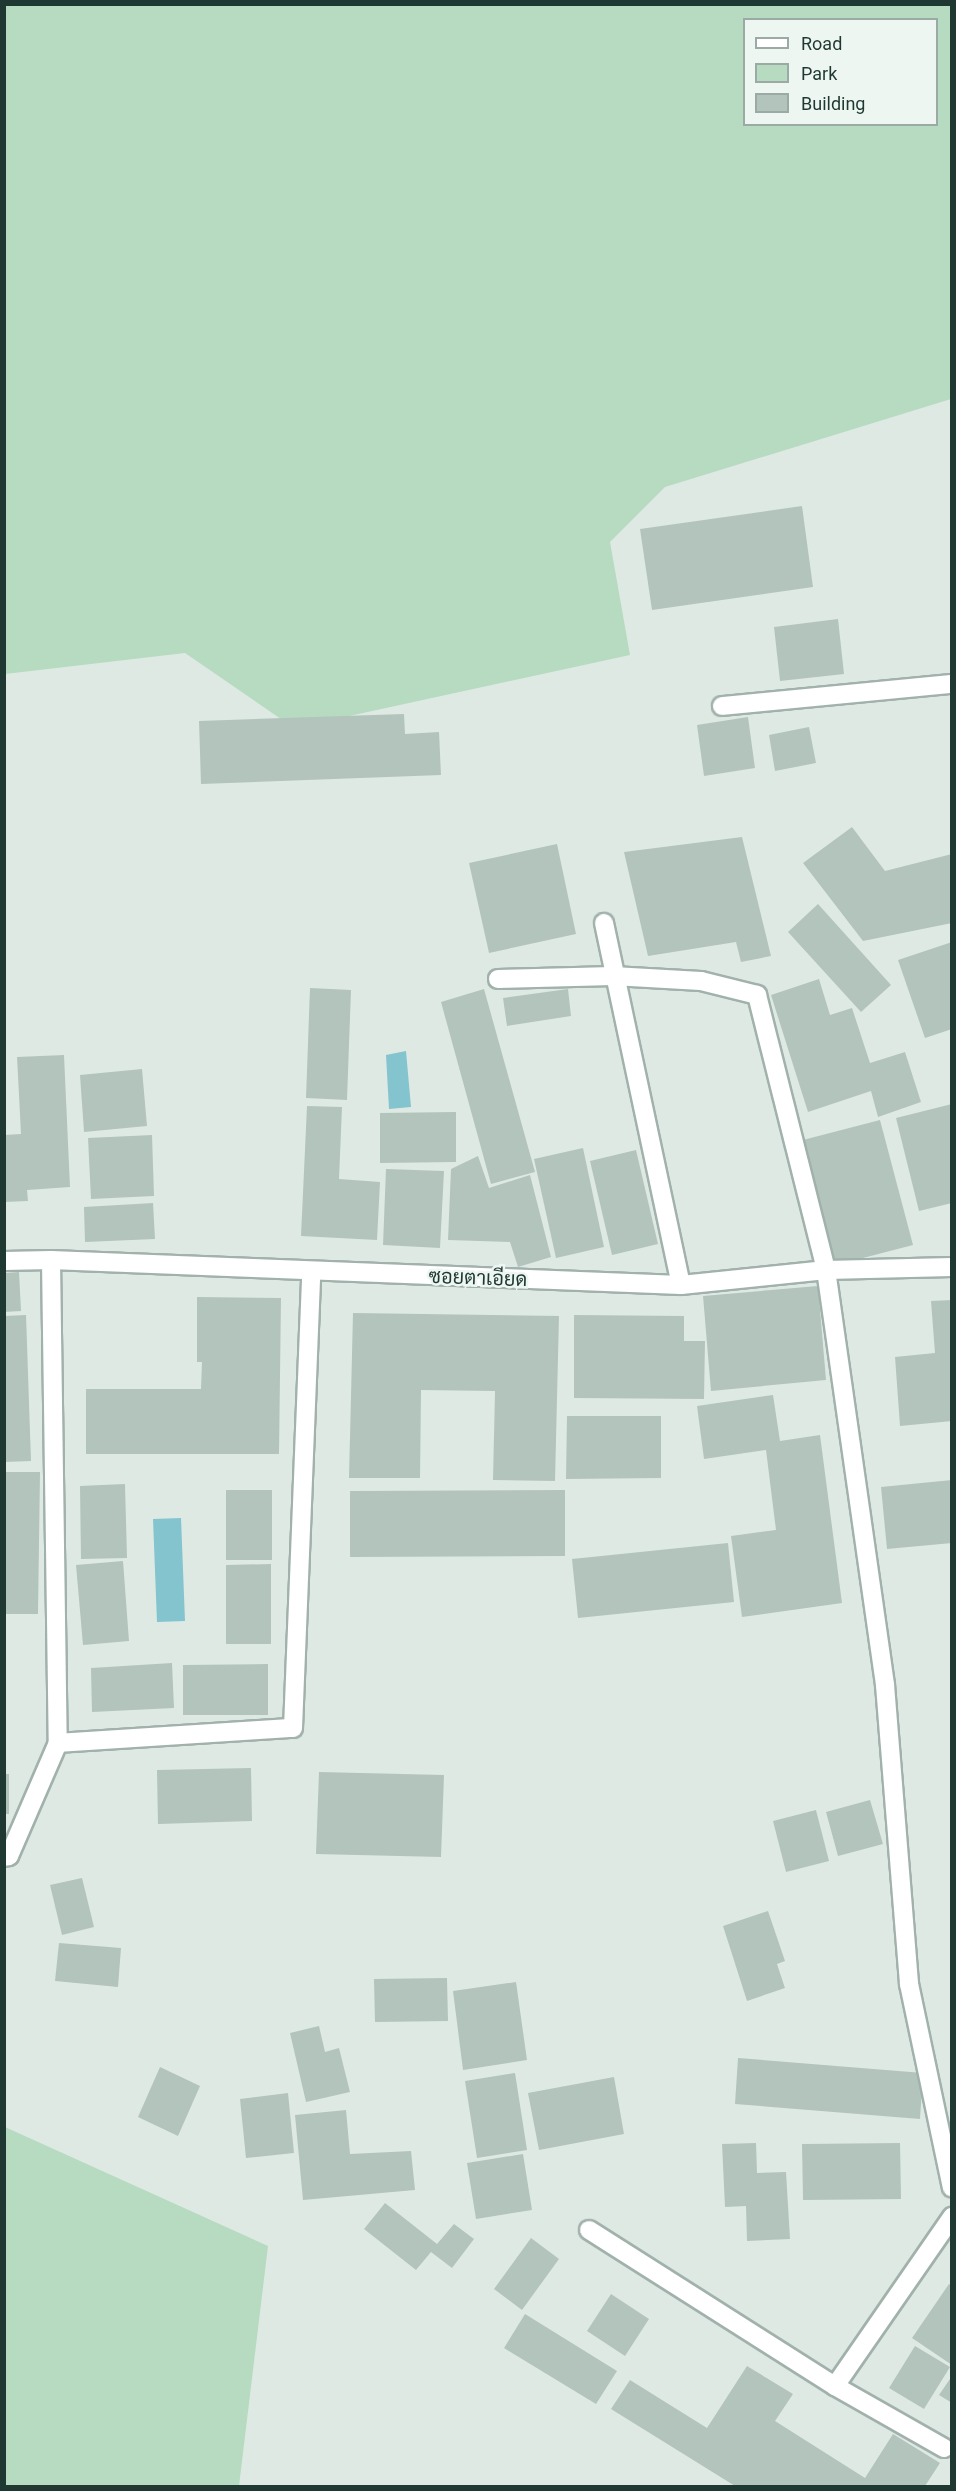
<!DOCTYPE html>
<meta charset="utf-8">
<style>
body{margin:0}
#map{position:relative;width:956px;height:2491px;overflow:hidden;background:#dee9e4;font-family:Roboto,Sarabun,sans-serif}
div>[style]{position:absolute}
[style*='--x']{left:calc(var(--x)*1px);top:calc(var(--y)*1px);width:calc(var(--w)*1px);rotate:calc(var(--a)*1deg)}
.green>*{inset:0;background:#b6dbc0}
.water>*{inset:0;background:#84c4cf}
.building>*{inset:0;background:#b3c4bd}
.roads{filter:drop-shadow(2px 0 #a1b1ab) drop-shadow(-2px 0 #a1b1ab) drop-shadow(0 2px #a1b1ab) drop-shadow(0 -2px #a1b1ab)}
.minor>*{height:18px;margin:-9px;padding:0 9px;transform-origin:9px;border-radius:9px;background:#fff}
span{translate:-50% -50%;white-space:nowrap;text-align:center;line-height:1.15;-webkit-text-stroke:5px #eef6f2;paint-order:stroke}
.street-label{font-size:20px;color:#1f3932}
.frame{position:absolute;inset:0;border:6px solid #1f3932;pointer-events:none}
.legend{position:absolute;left:743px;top:18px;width:195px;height:108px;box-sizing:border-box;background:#eef6f2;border:2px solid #9baaa5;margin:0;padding:8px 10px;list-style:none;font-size:18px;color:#1f3932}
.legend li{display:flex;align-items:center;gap:12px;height:30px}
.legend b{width:30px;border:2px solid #9baaa5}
</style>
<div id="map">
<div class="green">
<div style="clip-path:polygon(evenodd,4px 5px,951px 5px,951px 399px,665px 487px,610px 542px,630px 655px,294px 728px,185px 653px,5px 674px,4px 5px,744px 20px,936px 20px,936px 124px,744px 124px,744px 20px)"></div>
<div style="clip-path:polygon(5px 2127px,268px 2246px,239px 2486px,5px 2486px)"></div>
</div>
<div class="water">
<div style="clip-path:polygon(406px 1051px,411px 1107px,389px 1109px,386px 1055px)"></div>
<div style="clip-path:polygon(181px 1518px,185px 1621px,157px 1622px,153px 1519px)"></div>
</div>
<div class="building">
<div style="clip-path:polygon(802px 506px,813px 587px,652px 610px,640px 529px)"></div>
<div style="clip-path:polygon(838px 619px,844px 674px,780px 681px,774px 627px)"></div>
<div style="clip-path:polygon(404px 714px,405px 734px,439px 732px,441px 775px,201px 784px,199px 721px)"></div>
<div style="clip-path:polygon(748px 717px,755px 768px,704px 776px,697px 725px)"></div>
<div style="clip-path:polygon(809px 727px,816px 763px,775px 771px,769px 735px)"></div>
<div style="clip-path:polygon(852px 827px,885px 871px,952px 854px,952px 923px,863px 941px,803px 863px)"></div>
<div style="clip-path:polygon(742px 837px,771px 956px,741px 962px,736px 942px,648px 956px,624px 852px)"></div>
<div style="clip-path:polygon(557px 844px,576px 934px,489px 953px,469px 863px)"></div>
<div style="clip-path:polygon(818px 904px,891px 985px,861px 1012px,788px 932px)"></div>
<div style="clip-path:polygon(952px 942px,952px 1029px,925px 1038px,898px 960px)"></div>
<div style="clip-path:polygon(819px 979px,830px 1015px,852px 1008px,870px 1063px,905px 1052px,921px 1102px,878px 1117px,871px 1091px,808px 1112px,771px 995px)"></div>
<div style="clip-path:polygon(310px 988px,351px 990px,347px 1100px,306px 1098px)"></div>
<div style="clip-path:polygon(484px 989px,535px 1172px,491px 1184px,441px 1002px)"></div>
<div style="clip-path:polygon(568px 989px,571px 1016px,507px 1026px,503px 998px)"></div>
<div style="clip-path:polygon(64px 1055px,70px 1187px,27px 1190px,28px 1201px,4px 1202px,4px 1135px,21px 1134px,17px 1057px)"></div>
<div style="clip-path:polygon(142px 1069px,147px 1126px,84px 1132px,80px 1075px)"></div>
<div style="clip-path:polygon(952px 1104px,952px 1203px,919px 1211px,896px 1118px)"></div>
<div style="clip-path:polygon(307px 1106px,342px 1107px,339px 1179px,380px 1182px,377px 1240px,301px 1236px)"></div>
<div style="clip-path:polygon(456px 1112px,456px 1162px,380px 1163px,380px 1113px)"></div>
<div style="clip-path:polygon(880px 1120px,913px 1245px,836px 1265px,803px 1140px)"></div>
<div style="clip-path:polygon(152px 1135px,154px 1196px,91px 1199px,88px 1138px)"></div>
<div style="clip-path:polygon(583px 1148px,604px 1247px,556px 1258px,534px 1159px)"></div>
<div style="clip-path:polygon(636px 1150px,658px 1244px,612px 1255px,590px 1161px)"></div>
<div style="clip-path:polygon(478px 1156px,489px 1188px,530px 1175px,551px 1257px,518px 1267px,510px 1242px,448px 1240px,451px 1169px)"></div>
<div style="clip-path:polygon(386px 1169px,444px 1171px,440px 1248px,383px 1245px)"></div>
<div style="clip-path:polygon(153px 1203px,155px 1239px,85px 1242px,84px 1207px)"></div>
<div style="clip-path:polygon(19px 1272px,21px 1311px,4px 1312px,4px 1273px)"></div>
<div style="clip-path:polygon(818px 1286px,826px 1380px,711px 1391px,703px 1296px)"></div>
<div style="clip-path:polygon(197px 1297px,281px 1298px,279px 1454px,86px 1454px,86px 1389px,201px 1389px,202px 1362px,197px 1362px)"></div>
<div style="clip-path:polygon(952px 1300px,952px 1421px,900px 1426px,895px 1357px,935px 1353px,931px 1301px)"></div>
<div style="clip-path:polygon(353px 1313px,559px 1316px,555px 1481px,493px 1480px,495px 1391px,421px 1390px,420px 1478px,349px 1478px)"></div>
<div style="clip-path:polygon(26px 1315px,31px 1461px,4px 1462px,4px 1316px)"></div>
<div style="clip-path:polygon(574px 1315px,684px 1316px,684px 1341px,705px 1341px,704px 1399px,574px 1398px)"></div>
<div style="clip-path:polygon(773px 1395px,780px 1441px,820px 1435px,842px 1603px,742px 1617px,731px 1536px,776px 1530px,766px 1450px,704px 1459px,697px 1406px)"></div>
<div style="clip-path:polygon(567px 1416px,661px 1416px,661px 1478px,566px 1479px)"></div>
<div style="clip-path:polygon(4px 1472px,40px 1472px,38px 1614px,4px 1614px)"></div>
<div style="clip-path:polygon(952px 1480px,952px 1543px,887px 1549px,881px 1487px)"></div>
<div style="clip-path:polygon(125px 1484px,127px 1558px,81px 1559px,80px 1486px)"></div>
<div style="clip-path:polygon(226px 1490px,272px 1490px,272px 1560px,226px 1560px)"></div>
<div style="clip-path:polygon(565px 1490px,565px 1556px,350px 1557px,350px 1491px)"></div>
<div style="clip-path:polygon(728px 1543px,734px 1602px,578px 1618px,572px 1559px)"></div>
<div style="clip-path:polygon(123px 1561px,129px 1641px,83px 1645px,76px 1565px)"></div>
<div style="clip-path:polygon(271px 1564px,271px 1644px,226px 1644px,226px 1565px)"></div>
<div style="clip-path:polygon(172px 1663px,174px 1708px,92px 1712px,91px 1668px)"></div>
<div style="clip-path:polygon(268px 1664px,268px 1715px,183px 1715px,183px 1665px)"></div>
<div style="clip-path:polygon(251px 1768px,252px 1821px,158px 1824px,157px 1770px)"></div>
<div style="clip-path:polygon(319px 1772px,444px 1775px,441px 1857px,316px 1854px)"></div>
<div style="clip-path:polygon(4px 1774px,9px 1774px,9px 1814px,4px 1814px)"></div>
<div style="clip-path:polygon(870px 1800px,883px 1844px,838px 1856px,826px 1812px)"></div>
<div style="clip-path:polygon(816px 1810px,829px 1861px,786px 1872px,773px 1821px)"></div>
<div style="clip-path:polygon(82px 1878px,94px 1927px,62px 1935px,50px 1885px)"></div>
<div style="clip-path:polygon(768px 1911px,785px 1961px,777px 1964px,785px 1988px,747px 2001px,723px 1926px)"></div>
<div style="clip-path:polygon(59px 1943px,121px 1948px,118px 1987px,55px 1981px)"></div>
<div style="clip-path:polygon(447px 1978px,448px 2021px,375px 2022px,374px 1979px)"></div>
<div style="clip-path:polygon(516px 1982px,527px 2060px,463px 2070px,453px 1991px)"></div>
<div style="clip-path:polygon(319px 2026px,325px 2052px,339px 2048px,350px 2092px,306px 2102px,290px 2033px)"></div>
<div style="clip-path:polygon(738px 2058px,923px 2073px,920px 2119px,735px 2104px)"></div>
<div style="clip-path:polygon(160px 2067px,200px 2086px,178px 2136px,138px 2117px)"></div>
<div style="clip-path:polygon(515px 2073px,527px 2150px,477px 2158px,465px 2081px)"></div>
<div style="clip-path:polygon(614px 2077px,624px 2134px,539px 2150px,528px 2093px)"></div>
<div style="clip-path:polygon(288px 2093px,294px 2153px,246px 2158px,240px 2099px)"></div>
<div style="clip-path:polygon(346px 2110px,350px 2154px,411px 2151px,415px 2190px,303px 2200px,295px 2115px)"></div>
<div style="clip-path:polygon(756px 2143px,757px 2173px,786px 2172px,790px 2239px,747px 2241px,746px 2206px,725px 2207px,722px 2144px)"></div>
<div style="clip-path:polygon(900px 2143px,901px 2199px,803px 2200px,802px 2144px)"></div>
<div style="clip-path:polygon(523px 2154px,532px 2210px,476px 2219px,467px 2163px)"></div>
<div style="clip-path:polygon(385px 2203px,437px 2244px,454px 2224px,474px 2239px,452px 2268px,431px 2252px,416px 2270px,364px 2229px)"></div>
<div style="clip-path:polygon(531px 2238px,559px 2259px,522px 2310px,494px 2289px)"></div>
<div style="clip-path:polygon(949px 2284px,952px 2286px,952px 2365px,912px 2338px)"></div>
<div style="clip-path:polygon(611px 2294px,649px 2319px,625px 2356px,587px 2331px)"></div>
<div style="clip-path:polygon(525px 2314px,617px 2371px,596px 2404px,504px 2348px)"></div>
<div style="clip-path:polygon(915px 2346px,950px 2367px,924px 2409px,889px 2388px)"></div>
<div style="clip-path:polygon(747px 2366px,793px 2394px,775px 2421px,865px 2478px,893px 2434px,940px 2463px,925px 2486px,735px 2486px,611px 2409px,630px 2380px,707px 2428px)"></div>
<div style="clip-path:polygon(952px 2376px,952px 2403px,939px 2395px)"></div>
</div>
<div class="roads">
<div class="minor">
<div style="--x:722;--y:706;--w:231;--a:-5.5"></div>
<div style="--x:604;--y:923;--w:370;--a:78"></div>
<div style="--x:498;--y:979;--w:115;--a:-1.5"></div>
<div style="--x:613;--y:976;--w:88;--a:3.3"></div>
<div style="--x:701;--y:981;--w:58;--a:14"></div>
<div style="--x:757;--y:995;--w:284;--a:75.9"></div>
<div style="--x:826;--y:1270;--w:419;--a:81.9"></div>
<div style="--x:885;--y:1685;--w:300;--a:85.4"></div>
<div style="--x:909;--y:1984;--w:208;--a:78.1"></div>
<div style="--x:51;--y:1260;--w:483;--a:89.2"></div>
<div style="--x:4;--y:1261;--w:47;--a:-1.2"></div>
<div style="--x:51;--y:1260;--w:630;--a:2.27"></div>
<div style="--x:681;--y:1285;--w:146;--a:-5.9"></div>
<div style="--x:826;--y:1270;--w:126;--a:-1.4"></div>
<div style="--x:4;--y:1857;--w:5;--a:-11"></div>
<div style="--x:9;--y:1856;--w:123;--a:-66.6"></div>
<div style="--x:58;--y:1743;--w:235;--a:-3.7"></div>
<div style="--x:293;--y:1728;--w:456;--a:-87.7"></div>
<div style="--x:589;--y:2230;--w:291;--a:32.4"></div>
<div style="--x:944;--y:2448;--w:125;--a:-150.4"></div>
<div style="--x:835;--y:2386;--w:206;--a:-55.3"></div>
</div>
</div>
<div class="street-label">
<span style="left:478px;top:1278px;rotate:2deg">ซอยตาเอียด</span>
</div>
<div class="frame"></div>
<ul class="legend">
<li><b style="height:8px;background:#fff"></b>Road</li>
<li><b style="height:16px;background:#b6dbc0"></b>Park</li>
<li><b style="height:16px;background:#b3c4bd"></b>Building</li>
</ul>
</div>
